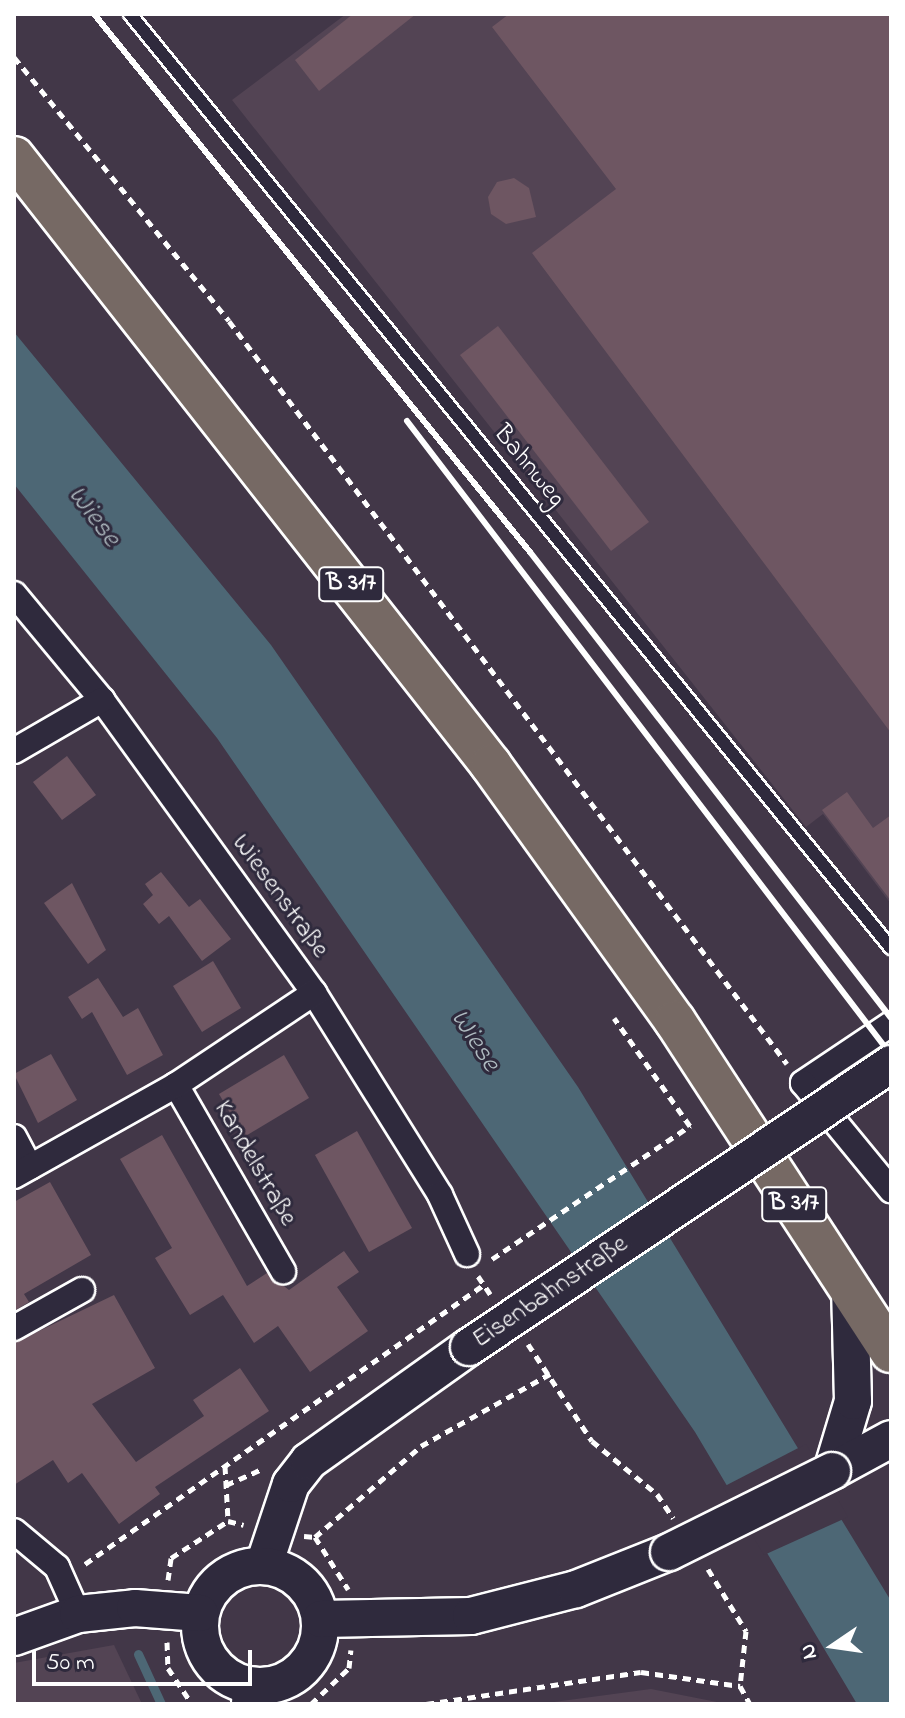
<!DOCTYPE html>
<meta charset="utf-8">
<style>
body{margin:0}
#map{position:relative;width:905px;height:1718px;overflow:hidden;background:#423748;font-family:"Indie Flower",sans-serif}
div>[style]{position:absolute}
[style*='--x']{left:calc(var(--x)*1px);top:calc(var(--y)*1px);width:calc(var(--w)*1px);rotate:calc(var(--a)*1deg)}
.built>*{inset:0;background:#534454}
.water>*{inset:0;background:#4d6775}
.pier>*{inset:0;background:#423748}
.stream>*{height:9px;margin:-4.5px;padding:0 4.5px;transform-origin:4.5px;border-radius:4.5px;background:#4d6775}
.building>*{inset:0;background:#6e5662}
.path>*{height:5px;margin-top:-2.5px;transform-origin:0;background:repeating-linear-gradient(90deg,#fff 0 8px,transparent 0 14px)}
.roads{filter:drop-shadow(2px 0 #fff) drop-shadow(-2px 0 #fff) drop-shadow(0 2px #fff) drop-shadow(0 -2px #fff)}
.lane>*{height:12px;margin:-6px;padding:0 6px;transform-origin:6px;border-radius:6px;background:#2f2a3d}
.street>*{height:24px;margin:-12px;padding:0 12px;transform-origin:12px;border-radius:12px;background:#2f2a3d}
.secondary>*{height:36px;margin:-18px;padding:0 18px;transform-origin:18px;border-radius:18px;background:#2f2a3d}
.secondary>.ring{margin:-18px;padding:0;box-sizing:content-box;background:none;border:36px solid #2f2a3d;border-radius:50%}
.primary>*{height:40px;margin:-20px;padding:0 20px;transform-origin:20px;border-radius:20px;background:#766964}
.rail>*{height:6px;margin:-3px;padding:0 3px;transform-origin:3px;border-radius:3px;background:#fff}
.bridges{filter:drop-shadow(2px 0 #fff) drop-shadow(-2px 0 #fff) drop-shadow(0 2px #fff) drop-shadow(0 -2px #fff)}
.secondary-bridge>*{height:36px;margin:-18px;padding:0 18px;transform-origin:18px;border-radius:18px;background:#2f2a3d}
span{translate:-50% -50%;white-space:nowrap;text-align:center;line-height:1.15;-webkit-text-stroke:6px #2f2a3d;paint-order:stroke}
.shield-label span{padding:2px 6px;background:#2f2a3d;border:2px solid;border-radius:6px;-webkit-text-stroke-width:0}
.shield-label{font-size:24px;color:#fff;font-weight:700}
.street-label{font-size:26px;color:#fff}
.water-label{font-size:28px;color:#afbbc1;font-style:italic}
.frame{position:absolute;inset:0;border:16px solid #fff;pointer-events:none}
.north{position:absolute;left:793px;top:1606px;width:80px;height:80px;-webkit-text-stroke:6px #2f2a3d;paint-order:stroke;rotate:257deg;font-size:22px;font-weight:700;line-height:32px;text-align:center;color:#fff}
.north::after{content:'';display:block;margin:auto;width:28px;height:36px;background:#fff;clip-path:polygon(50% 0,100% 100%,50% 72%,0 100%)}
.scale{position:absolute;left:32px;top:1650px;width:220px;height:36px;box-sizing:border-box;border:4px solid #fff;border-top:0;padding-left:10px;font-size:24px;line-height:28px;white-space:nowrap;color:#fff;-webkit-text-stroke:6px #2f2a3d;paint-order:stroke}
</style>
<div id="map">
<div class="built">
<div style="clip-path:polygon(346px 14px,891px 14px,891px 904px,823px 814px,806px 827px,232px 100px)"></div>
<div style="clip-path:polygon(114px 1645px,142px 1704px,14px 1704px,14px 1663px)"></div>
<div style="clip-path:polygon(651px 1689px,727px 1704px,537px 1704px,539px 1704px)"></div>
</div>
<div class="water">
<div style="clip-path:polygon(14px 332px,271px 645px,578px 1087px,891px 1601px,891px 1704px,857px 1704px,695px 1432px,217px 738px,14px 484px)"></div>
</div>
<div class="pier">
<div style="clip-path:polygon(806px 1444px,848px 1517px,764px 1555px,723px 1487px)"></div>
</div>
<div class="stream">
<div style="--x:138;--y:1654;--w:55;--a:65.3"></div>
</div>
<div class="building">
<div style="clip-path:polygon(353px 14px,416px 14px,319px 91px,295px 60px)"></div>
<div style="clip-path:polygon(509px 14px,891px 14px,891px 733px,532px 253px,616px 189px,492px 27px)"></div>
<div style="clip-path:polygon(514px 178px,529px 188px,536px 217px,506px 224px,491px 214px,488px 197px,497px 182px)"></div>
<div style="clip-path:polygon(498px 326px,649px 522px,611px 551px,460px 355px)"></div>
<div style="clip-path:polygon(67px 756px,96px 795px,62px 820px,33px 782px)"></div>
<div style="clip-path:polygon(847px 792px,873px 828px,891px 815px,891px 901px,822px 810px)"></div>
<div style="clip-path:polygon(161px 872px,189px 907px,200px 899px,231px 939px,202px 961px,169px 916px,159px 924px,143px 904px,153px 895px,145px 884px)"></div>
<div style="clip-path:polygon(72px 883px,106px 950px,88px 964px,44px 903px)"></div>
<div style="clip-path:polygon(213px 961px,241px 1008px,202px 1032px,173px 986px)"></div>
<div style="clip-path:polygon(98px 978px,123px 1017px,138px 1008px,163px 1055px,127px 1075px,92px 1012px,82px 1019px,68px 997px)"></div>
<div style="clip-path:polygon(51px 1054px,77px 1100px,38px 1123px,14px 1074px)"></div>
<div style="clip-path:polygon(284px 1055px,309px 1098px,244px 1137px,219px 1094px)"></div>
<div style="clip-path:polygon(357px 1131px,412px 1228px,369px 1252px,315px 1155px)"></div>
<div style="clip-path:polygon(162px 1135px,247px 1286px,267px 1273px,289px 1290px,344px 1251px,359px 1272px,337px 1287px,368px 1331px,310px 1372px,278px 1326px,254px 1343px,223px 1295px,190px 1315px,155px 1258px,172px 1248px,120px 1159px)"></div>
<div style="clip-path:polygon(50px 1182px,91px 1255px,24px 1294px,29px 1302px,14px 1311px,14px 1202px)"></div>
<div style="clip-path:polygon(114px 1295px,155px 1368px,92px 1404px,136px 1462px,204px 1416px,193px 1400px,240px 1368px,269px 1411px,155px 1487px,160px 1494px,119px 1524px,82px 1473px,68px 1483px,53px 1460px,14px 1485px,14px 1343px)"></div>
</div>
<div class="path">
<div style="--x:14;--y:57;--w:340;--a:50.8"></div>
<div style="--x:229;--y:321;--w:929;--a:53.09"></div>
<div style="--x:492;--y:1259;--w:239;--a:-33.9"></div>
<div style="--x:690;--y:1126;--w:132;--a:-125.1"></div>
<div style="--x:478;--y:1276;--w:22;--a:56"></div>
<div style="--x:528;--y:1344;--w:116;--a:56.6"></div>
<div style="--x:592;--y:1441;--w:84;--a:39.2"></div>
<div style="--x:657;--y:1494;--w:29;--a:56"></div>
<div style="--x:225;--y:1466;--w:54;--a:86.8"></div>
<div style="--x:226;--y:1485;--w:39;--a:-24"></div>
<div style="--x:304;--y:1536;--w:11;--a:5"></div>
<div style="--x:315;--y:1537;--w:140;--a:-40.6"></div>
<div style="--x:421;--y:1446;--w:148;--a:-29.2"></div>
<div style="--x:315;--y:1537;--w:62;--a:57.6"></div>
<div style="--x:85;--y:1564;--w:487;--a:-35"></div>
<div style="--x:708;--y:1569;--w:73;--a:58.5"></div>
<div style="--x:746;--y:1631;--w:55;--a:96.2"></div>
<div style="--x:740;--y:1686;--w:21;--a:61"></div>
<div style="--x:168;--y:1580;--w:22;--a:-82"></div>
<div style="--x:171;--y:1558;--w:68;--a:-33"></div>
<div style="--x:228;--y:1521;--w:16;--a:14"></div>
<div style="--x:167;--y:1642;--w:26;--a:88"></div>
<div style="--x:168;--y:1668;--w:43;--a:56.3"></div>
<div style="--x:311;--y:1704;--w:52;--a:-43.5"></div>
<div style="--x:349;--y:1668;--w:18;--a:-84"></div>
<div style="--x:426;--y:1704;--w:217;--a:-8.5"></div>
<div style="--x:641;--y:1672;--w:100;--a:8"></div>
</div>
<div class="roads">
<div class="lane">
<div style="--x:130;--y:14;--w:1205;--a:50.83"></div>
</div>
<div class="street">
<div style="--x:14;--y:594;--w:138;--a:50.3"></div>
<div style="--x:102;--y:700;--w:362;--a:54.1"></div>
<div style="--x:314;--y:993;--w:238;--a:58"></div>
<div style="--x:440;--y:1195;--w:65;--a:65.4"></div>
<div style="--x:14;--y:751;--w:102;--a:-30.1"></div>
<div style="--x:891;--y:1024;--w:106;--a:146.2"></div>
<div style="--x:803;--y:1083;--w:139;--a:50.6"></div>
<div style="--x:176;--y:1085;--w:215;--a:60.1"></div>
<div style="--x:14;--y:1137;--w:34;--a:62"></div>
<div style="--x:14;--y:1176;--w:186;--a:-29.3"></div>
<div style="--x:176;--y:1085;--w:166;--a:-33.7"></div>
<div style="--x:14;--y:1328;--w:78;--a:-29.2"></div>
<div style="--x:14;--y:1531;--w:56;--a:39.9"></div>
<div style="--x:57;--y:1567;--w:51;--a:65.9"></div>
<div style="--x:244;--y:1704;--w:18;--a:-87"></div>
</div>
<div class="secondary">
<div style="--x:832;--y:1471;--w:73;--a:-73.3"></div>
<div style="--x:853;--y:1401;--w:112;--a:-91.5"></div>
<div style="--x:832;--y:1471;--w:67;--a:-28.5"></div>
<div style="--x:264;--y:1565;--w:85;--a:-71.6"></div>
<div style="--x:291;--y:1484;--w:29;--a:-52"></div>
<div style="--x:309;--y:1461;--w:196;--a:-35.5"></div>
<div class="ring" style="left:200px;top:1566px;width:84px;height:84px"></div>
<div style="--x:321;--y:1619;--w:150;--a:-1.1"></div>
<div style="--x:471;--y:1616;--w:108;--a:-14.4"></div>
<div style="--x:576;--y:1589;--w:100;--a:-21.7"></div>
<div style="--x:14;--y:1637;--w:68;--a:-19.8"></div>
<div style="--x:78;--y:1614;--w:57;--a:-6"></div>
<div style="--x:135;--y:1608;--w:65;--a:4.4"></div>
</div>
<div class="primary">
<div style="--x:14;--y:157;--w:773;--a:51.88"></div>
<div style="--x:491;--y:765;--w:315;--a:54.3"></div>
<div style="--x:675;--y:1021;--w:395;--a:56.9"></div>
</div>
</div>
<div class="rail">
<div style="--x:94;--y:14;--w:692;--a:50.98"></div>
<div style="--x:530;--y:552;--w:589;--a:52.24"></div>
<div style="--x:407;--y:421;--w:798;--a:52.64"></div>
</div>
<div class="bridges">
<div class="secondary-bridge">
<div style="--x:469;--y:1347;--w:508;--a:-33.85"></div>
<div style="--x:669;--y:1552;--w:182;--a:-26.4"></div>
</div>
</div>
<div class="shield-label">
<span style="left:351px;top:584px">B 317</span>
<span style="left:794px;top:1204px">B 317</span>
</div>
<div class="street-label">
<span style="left:528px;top:467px;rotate:51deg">Bahnweg</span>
<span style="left:279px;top:897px;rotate:54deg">Wiesenstraße</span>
<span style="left:254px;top:1164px;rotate:60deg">Kandelstraße</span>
<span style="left:551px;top:1293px;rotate:-34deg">Eisenbahnstraße</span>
</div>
<div class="water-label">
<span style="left:93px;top:517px;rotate:53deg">Wiese</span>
<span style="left:474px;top:1041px;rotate:57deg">Wiese</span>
</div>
<div class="frame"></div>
<div class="north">N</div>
<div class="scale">50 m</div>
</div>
